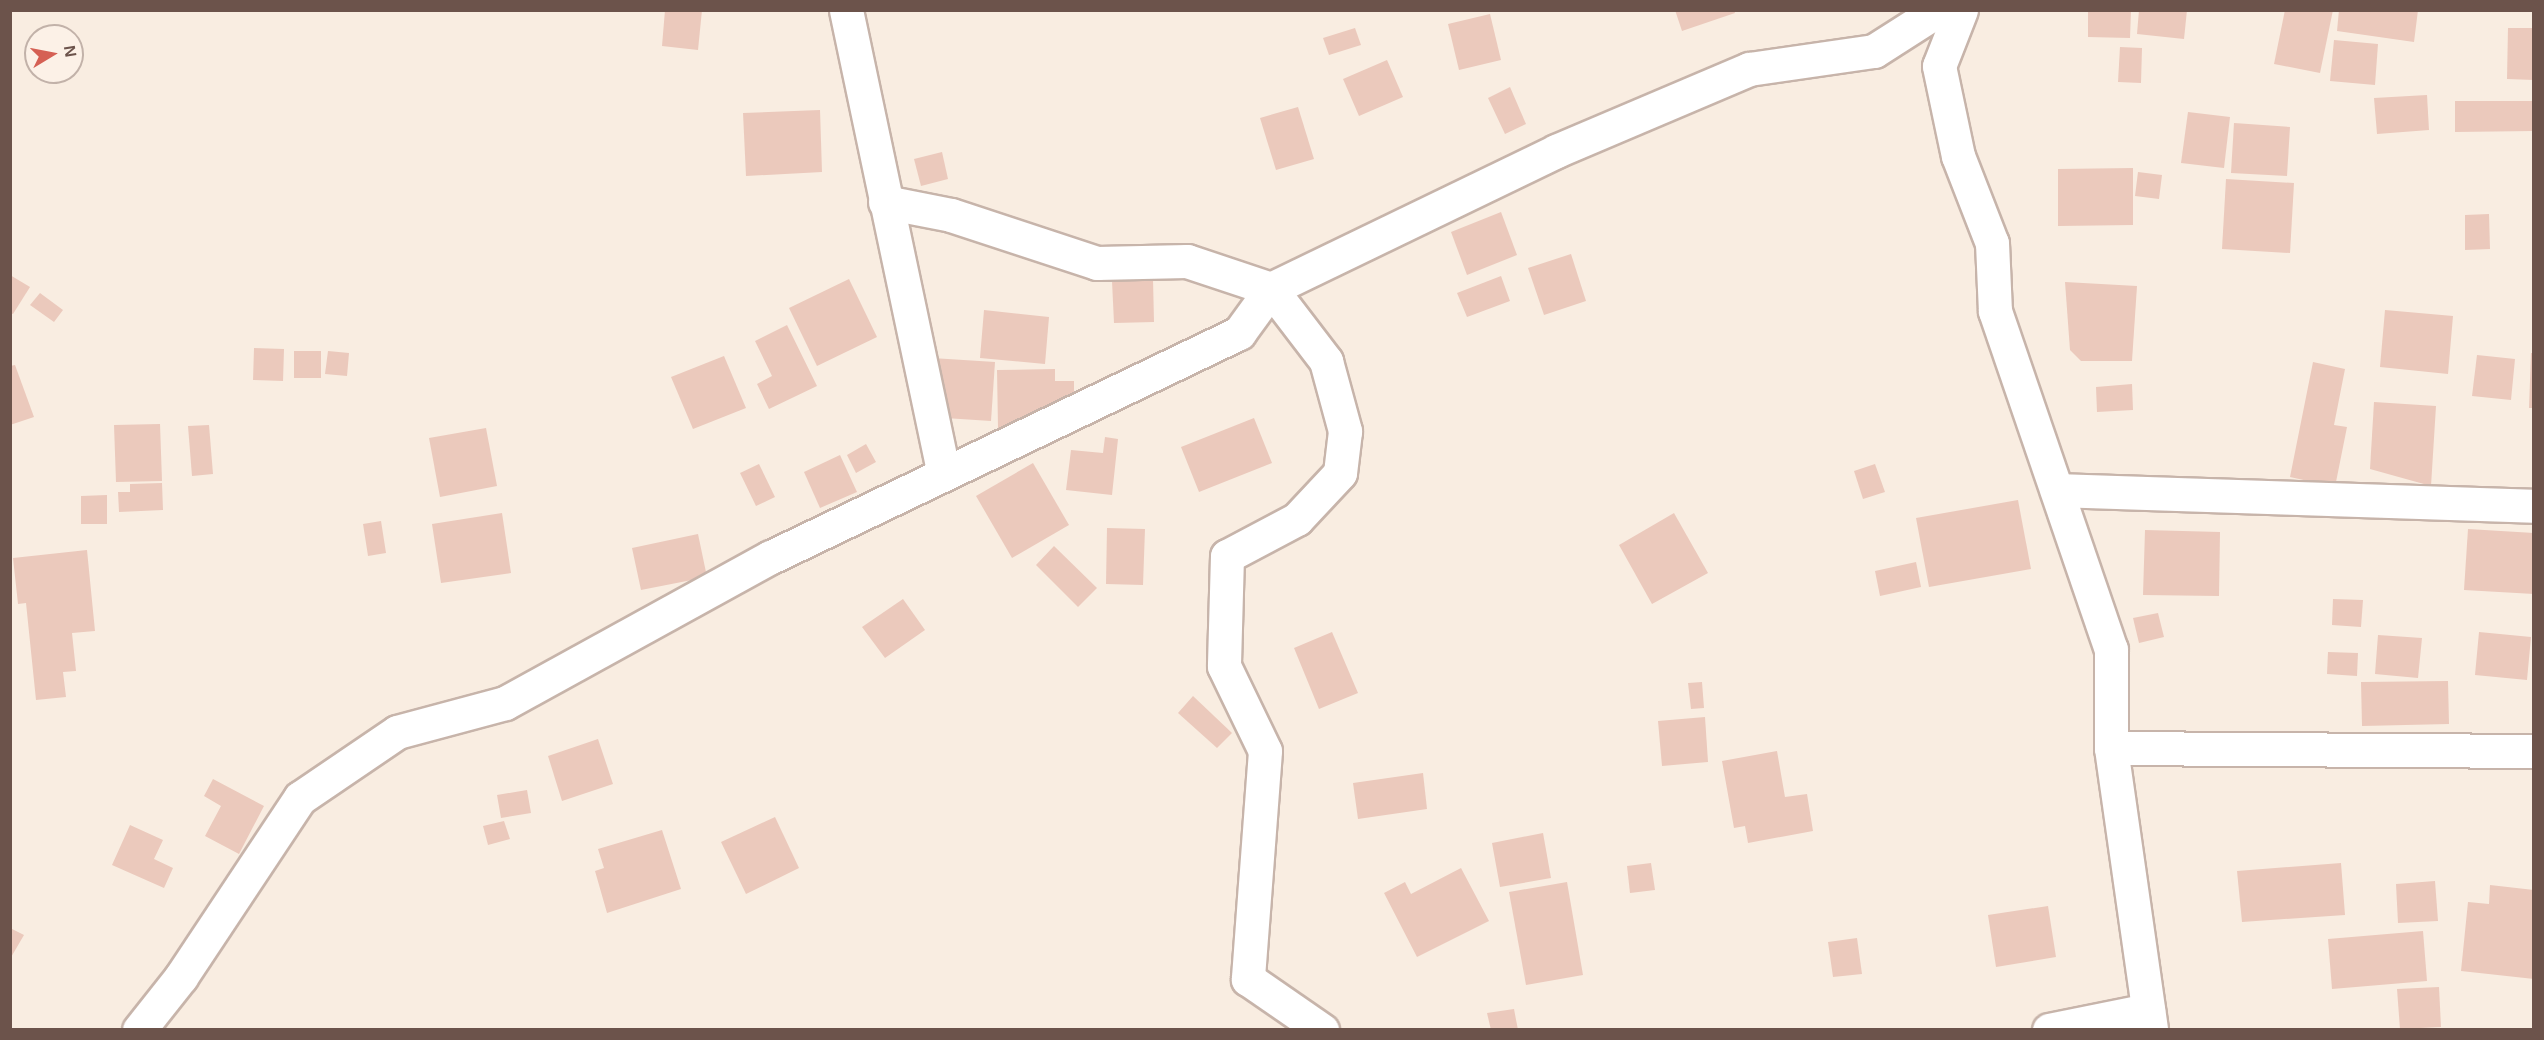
<!DOCTYPE html>
<style>
body{margin:0}
#map{position:relative;width:2544px;height:1040px;overflow:hidden;background:#f9ede1;font-family:Helvetica,sans-serif}
div>[style]{position:absolute}
[style*='--x']{left:calc(var(--x)*1px);top:calc(var(--y)*1px);width:calc(var(--w)*1px);rotate:calc(var(--a)*1deg)}
.building>*{inset:0;background:#ebc9bc}
.roads{filter:drop-shadow(2px 0 #c7b4aa) drop-shadow(-2px 0 #c7b4aa) drop-shadow(0 2px #c7b4aa) drop-shadow(0 -2px #c7b4aa)}
.minor>*{height:33px;margin:-16.5px;padding:0 16.5px;transform-origin:16.5px;border-radius:16.5px;background:#fff}
span{translate:-50% -50%;white-space:nowrap;text-align:center;line-height:1.15;-webkit-text-stroke:5px #fcf1e7;paint-order:stroke}
.frame{position:absolute;inset:0;border:12px solid #6c534b;pointer-events:none}
.north{position:absolute;left:24px;top:24px;width:60px;height:60px;box-sizing:border-box;background:#fcf1e7;border:2px solid #c2b2a9;border-radius:50%;rotate:80deg;font-size:16px;font-weight:700;line-height:24px;text-align:center;color:#6c534b}
.north::after{content:'';display:block;margin:auto;width:21px;height:27px;background:#d56054;clip-path:polygon(50% 0,100% 100%,50% 72%,0 100%)}
</style>
<div id="map">
<div class="building">
<div style="clip-path:polygon(665px 10px,702px 10px,698px 50px,662px 46px)"></div>
<div style="clip-path:polygon(1675px 10px,1734px 10px,1735px 13px,1682px 31px)"></div>
<div style="clip-path:polygon(2088px 10px,2131px 10px,2130px 38px,2088px 37px)"></div>
<div style="clip-path:polygon(2139px 10px,2187px 10px,2184px 39px,2137px 34px)"></div>
<div style="clip-path:polygon(2285px 10px,2333px 10px,2320px 73px,2274px 64px)"></div>
<div style="clip-path:polygon(2339px 10px,2418px 10px,2414px 42px,2337px 31px)"></div>
<div style="clip-path:polygon(1490px 14px,1501px 60px,1459px 70px,1448px 24px)"></div>
<div style="clip-path:polygon(1355px 28px,1361px 45px,1329px 55px,1323px 38px)"></div>
<div style="clip-path:polygon(2508px 28px,2534px 28px,2534px 80px,2507px 79px)"></div>
<div style="clip-path:polygon(2334px 40px,2378px 44px,2375px 85px,2330px 81px)"></div>
<div style="clip-path:polygon(2120px 47px,2142px 48px,2141px 83px,2118px 82px)"></div>
<div style="clip-path:polygon(1387px 60px,1403px 97px,1359px 116px,1343px 79px)"></div>
<div style="clip-path:polygon(1510px 87px,1526px 124px,1505px 134px,1488px 98px)"></div>
<div style="clip-path:polygon(2427px 95px,2429px 130px,2377px 134px,2374px 98px)"></div>
<div style="clip-path:polygon(2455px 101px,2534px 101px,2534px 131px,2455px 132px)"></div>
<div style="clip-path:polygon(1298px 107px,1314px 159px,1276px 170px,1260px 118px)"></div>
<div style="clip-path:polygon(820px 110px,822px 172px,746px 176px,743px 113px)"></div>
<div style="clip-path:polygon(2188px 112px,2230px 117px,2224px 168px,2181px 163px)"></div>
<div style="clip-path:polygon(2234px 123px,2290px 127px,2287px 176px,2231px 173px)"></div>
<div style="clip-path:polygon(942px 152px,948px 179px,921px 186px,914px 159px)"></div>
<div style="clip-path:polygon(2133px 168px,2133px 225px,2058px 226px,2058px 169px)"></div>
<div style="clip-path:polygon(2138px 172px,2162px 175px,2159px 199px,2135px 196px)"></div>
<div style="clip-path:polygon(2226px 179px,2294px 183px,2290px 253px,2222px 249px)"></div>
<div style="clip-path:polygon(1501px 212px,1517px 255px,1467px 275px,1451px 232px)"></div>
<div style="clip-path:polygon(2489px 214px,2490px 249px,2465px 250px,2465px 215px)"></div>
<div style="clip-path:polygon(1571px 254px,1586px 301px,1544px 315px,1528px 268px)"></div>
<div style="clip-path:polygon(10px 275px,30px 287px,13px 314px,10px 313px)"></div>
<div style="clip-path:polygon(1501px 276px,1510px 301px,1467px 317px,1457px 293px)"></div>
<div style="clip-path:polygon(849px 279px,877px 337px,817px 366px,789px 308px)"></div>
<div style="clip-path:polygon(1153px 279px,1154px 322px,1114px 323px,1112px 281px)"></div>
<div style="clip-path:polygon(2065px 282px,2137px 286px,2132px 361px,2081px 361px,2070px 350px)"></div>
<div style="clip-path:polygon(40px 293px,63px 310px,54px 322px,30px 305px)"></div>
<div style="clip-path:polygon(984px 310px,1049px 317px,1045px 364px,980px 358px)"></div>
<div style="clip-path:polygon(2385px 310px,2453px 316px,2448px 374px,2380px 367px)"></div>
<div style="clip-path:polygon(787px 325px,817px 386px,769px 409px,757px 384px,772px 376px,755px 341px)"></div>
<div style="clip-path:polygon(254px 348px,284px 349px,283px 381px,253px 380px)"></div>
<div style="clip-path:polygon(294px 351px,321px 351px,321px 378px,294px 378px)"></div>
<div style="clip-path:polygon(328px 351px,349px 353px,347px 376px,325px 374px)"></div>
<div style="clip-path:polygon(2531px 353px,2534px 353px,2534px 408px,2529px 408px)"></div>
<div style="clip-path:polygon(2477px 355px,2515px 359px,2511px 400px,2472px 396px)"></div>
<div style="clip-path:polygon(724px 356px,746px 408px,693px 429px,671px 377px)"></div>
<div style="clip-path:polygon(932px 358px,995px 362px,991px 421px,945px 418px)"></div>
<div style="clip-path:polygon(2313px 362px,2345px 369px,2334px 425px,2347px 427px,2335px 487px,2290px 477px)"></div>
<div style="clip-path:polygon(15px 365px,34px 417px,10px 425px,10px 366px)"></div>
<div style="clip-path:polygon(1055px 369px,1055px 381px,1074px 381px,1074px 400px,1015px 428px,998px 428px,997px 370px)"></div>
<div style="clip-path:polygon(2132px 384px,2133px 410px,2097px 412px,2096px 387px)"></div>
<div style="clip-path:polygon(2374px 402px,2436px 406px,2431px 486px,2370px 469px)"></div>
<div style="clip-path:polygon(1254px 418px,1272px 463px,1199px 492px,1181px 447px)"></div>
<div style="clip-path:polygon(160px 424px,162px 481px,116px 482px,114px 425px)"></div>
<div style="clip-path:polygon(209px 425px,213px 474px,192px 476px,188px 426px)"></div>
<div style="clip-path:polygon(486px 428px,497px 486px,440px 497px,429px 438px)"></div>
<div style="clip-path:polygon(1105px 437px,1118px 439px,1112px 495px,1066px 490px,1071px 450px,1103px 453px)"></div>
<div style="clip-path:polygon(866px 444px,876px 462px,856px 473px,847px 455px)"></div>
<div style="clip-path:polygon(840px 455px,857px 492px,820px 508px,804px 472px)"></div>
<div style="clip-path:polygon(1033px 463px,1069px 525px,1012px 558px,976px 496px)"></div>
<div style="clip-path:polygon(759px 464px,775px 497px,756px 506px,740px 473px)"></div>
<div style="clip-path:polygon(1875px 464px,1885px 492px,1863px 499px,1854px 471px)"></div>
<div style="clip-path:polygon(162px 483px,163px 510px,119px 512px,118px 492px,130px 492px,130px 484px)"></div>
<div style="clip-path:polygon(107px 495px,107px 524px,81px 524px,81px 496px)"></div>
<div style="clip-path:polygon(2018px 500px,2031px 569px,1929px 587px,1916px 518px)"></div>
<div style="clip-path:polygon(502px 513px,511px 573px,441px 583px,432px 524px)"></div>
<div style="clip-path:polygon(1674px 513px,1708px 573px,1652px 604px,1619px 545px)"></div>
<div style="clip-path:polygon(381px 521px,386px 553px,368px 556px,363px 524px)"></div>
<div style="clip-path:polygon(1107px 528px,1145px 529px,1143px 585px,1106px 584px)"></div>
<div style="clip-path:polygon(2468px 529px,2534px 533px,2534px 594px,2464px 590px)"></div>
<div style="clip-path:polygon(2145px 530px,2220px 532px,2219px 596px,2143px 595px)"></div>
<div style="clip-path:polygon(698px 534px,707px 577px,641px 590px,632px 548px)"></div>
<div style="clip-path:polygon(1054px 546px,1097px 588px,1078px 607px,1036px 565px)"></div>
<div style="clip-path:polygon(87px 550px,95px 631px,72px 633px,76px 671px,63px 672px,66px 697px,36px 700px,26px 603px,18px 604px,13px 558px)"></div>
<div style="clip-path:polygon(1916px 562px,1921px 587px,1880px 596px,1875px 571px)"></div>
<div style="clip-path:polygon(903px 599px,925px 630px,885px 658px,862px 627px)"></div>
<div style="clip-path:polygon(2333px 599px,2363px 600px,2361px 627px,2332px 625px)"></div>
<div style="clip-path:polygon(2158px 613px,2164px 637px,2139px 643px,2133px 618px)"></div>
<div style="clip-path:polygon(1332px 632px,1358px 693px,1319px 709px,1294px 648px)"></div>
<div style="clip-path:polygon(2479px 632px,2531px 637px,2527px 680px,2475px 675px)"></div>
<div style="clip-path:polygon(2378px 635px,2422px 638px,2418px 678px,2375px 674px)"></div>
<div style="clip-path:polygon(2328px 652px,2358px 653px,2357px 676px,2327px 674px)"></div>
<div style="clip-path:polygon(2448px 681px,2449px 724px,2362px 726px,2361px 682px)"></div>
<div style="clip-path:polygon(1702px 682px,1704px 708px,1691px 709px,1688px 683px)"></div>
<div style="clip-path:polygon(1193px 696px,1232px 733px,1217px 748px,1178px 713px)"></div>
<div style="clip-path:polygon(1705px 717px,1708px 762px,1662px 766px,1658px 721px)"></div>
<div style="clip-path:polygon(598px 739px,613px 784px,562px 801px,548px 756px)"></div>
<div style="clip-path:polygon(1777px 751px,1785px 797px,1807px 794px,1813px 831px,1748px 843px,1745px 826px,1734px 828px,1722px 761px)"></div>
<div style="clip-path:polygon(1423px 773px,1427px 809px,1358px 819px,1353px 783px)"></div>
<div style="clip-path:polygon(213px 779px,264px 806px,239px 854px,205px 836px,221px 806px,204px 796px)"></div>
<div style="clip-path:polygon(527px 790px,531px 813px,501px 818px,497px 795px)"></div>
<div style="clip-path:polygon(775px 817px,799px 868px,746px 894px,721px 842px)"></div>
<div style="clip-path:polygon(504px 821px,510px 839px,488px 845px,483px 826px)"></div>
<div style="clip-path:polygon(130px 825px,163px 840px,154px 859px,173px 868px,164px 888px,112px 865px)"></div>
<div style="clip-path:polygon(662px 830px,681px 889px,607px 913px,595px 871px,604px 868px,598px 849px)"></div>
<div style="clip-path:polygon(1543px 833px,1551px 878px,1500px 887px,1492px 843px)"></div>
<div style="clip-path:polygon(1651px 863px,1655px 890px,1630px 893px,1627px 866px)"></div>
<div style="clip-path:polygon(2341px 863px,2345px 915px,2242px 922px,2237px 871px)"></div>
<div style="clip-path:polygon(1461px 868px,1489px 921px,1417px 957px,1384px 893px,1405px 882px,1411px 894px)"></div>
<div style="clip-path:polygon(2435px 881px,2438px 921px,2398px 923px,2396px 884px)"></div>
<div style="clip-path:polygon(1567px 882px,1583px 975px,1526px 985px,1509px 892px)"></div>
<div style="clip-path:polygon(2490px 885px,2534px 890px,2534px 979px,2461px 971px,2468px 902px,2489px 904px)"></div>
<div style="clip-path:polygon(2048px 906px,2056px 957px,1996px 967px,1988px 915px)"></div>
<div style="clip-path:polygon(10px 928px,24px 935px,10px 959px)"></div>
<div style="clip-path:polygon(2423px 931px,2427px 981px,2332px 989px,2328px 939px)"></div>
<div style="clip-path:polygon(1857px 938px,1862px 974px,1833px 977px,1828px 942px)"></div>
<div style="clip-path:polygon(2439px 987px,2441px 1027px,2400px 1029px,2397px 989px)"></div>
<div style="clip-path:polygon(1514px 1009px,1518px 1030px,1491px 1030px,1487px 1013px)"></div>
</div>
<div class="roads">
<div class="minor">
<div style="--x:846;--y:10;--w:474;--a:78.1"></div>
<div style="--x:1961;--y:10;--w:60;--a:111.4"></div>
<div style="--x:1939;--y:66;--w:92;--a:78.1"></div>
<div style="--x:1958;--y:156;--w:93;--a:68.7"></div>
<div style="--x:1992;--y:243;--w:68;--a:87.5"></div>
<div style="--x:1995;--y:311;--w:357;--a:71.1"></div>
<div style="--x:2111;--y:649;--w:99;--a:90"></div>
<div style="--x:2111;--y:748;--w:285;--a:81.9"></div>
<div style="--x:885;--y:202;--w:67;--a:11.1"></div>
<div style="--x:951;--y:215;--w:154;--a:18.2"></div>
<div style="--x:1097;--y:263;--w:90;--a:-1.3"></div>
<div style="--x:1187;--y:261;--w:89;--a:18.4"></div>
<div style="--x:1271;--y:289;--w:91;--a:52.6"></div>
<div style="--x:1326;--y:361;--w:73;--a:74.8"></div>
<div style="--x:1345;--y:431;--w:42;--a:96.8"></div>
<div style="--x:1340;--y:473;--w:63;--a:133.1"></div>
<div style="--x:1297;--y:519;--w:79;--a:152.1"></div>
<div style="--x:1227;--y:556;--w:110;--a:91.6"></div>
<div style="--x:1224;--y:666;--w:94;--a:64.2"></div>
<div style="--x:1265;--y:751;--w:229;--a:94.3"></div>
<div style="--x:1248;--y:979;--w:90;--a:34.6"></div>
<div style="--x:2057;--y:490;--w:477;--a:1.9"></div>
<div style="--x:2111;--y:748;--w:423;--a:0.4"></div>
<div style="--x:139;--y:1030;--w:68;--a:-51.6"></div>
<div style="--x:181;--y:977;--w:215;--a:-56.4"></div>
<div style="--x:300;--y:798;--w:117;--a:-34.2"></div>
<div style="--x:397;--y:732;--w:112;--a:-15"></div>
<div style="--x:505;--y:703;--w:303;--a:-28.8"></div>
<div style="--x:771;--y:557;--w:519;--a:-25.58"></div>
<div style="--x:1239;--y:333;--w:54;--a:-54"></div>
<div style="--x:1271;--y:289;--w:317;--a:-25.8"></div>
<div style="--x:1556;--y:151;--w:210;--a:-23"></div>
<div style="--x:1749;--y:69;--w:126;--a:-8.2"></div>
<div style="--x:1874;--y:51;--w:76;--a:-32.6"></div>
<div style="--x:2049;--y:1030;--w:101;--a:-11.4"></div>
</div>
</div>
<div class="frame"></div>
<div class="north">N</div>
</div>
